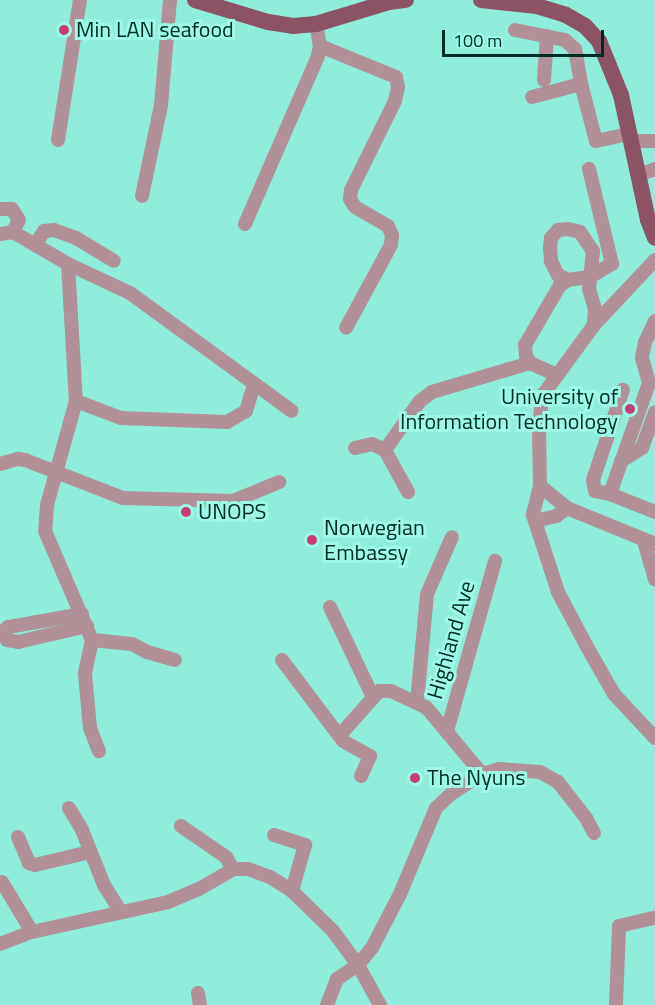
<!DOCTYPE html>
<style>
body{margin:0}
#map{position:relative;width:655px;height:1005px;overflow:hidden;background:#90ecdb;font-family:"Titillium Web",sans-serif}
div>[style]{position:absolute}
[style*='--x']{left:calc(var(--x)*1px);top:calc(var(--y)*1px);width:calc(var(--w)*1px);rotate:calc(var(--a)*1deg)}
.minor>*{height:14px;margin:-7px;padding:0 7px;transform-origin:7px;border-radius:7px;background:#b19098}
.major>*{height:16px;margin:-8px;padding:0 8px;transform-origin:8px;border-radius:8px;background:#8c5364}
.dots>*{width:16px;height:16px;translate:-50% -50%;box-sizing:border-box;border:3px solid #9dfae9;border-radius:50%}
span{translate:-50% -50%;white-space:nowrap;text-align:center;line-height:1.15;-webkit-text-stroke:6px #9dfae9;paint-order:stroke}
.poi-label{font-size:22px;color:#012b25}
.left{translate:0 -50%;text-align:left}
.right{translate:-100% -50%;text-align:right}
.street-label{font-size:22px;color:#012b25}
.scale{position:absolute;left:442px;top:30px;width:162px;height:27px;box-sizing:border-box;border:3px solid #012b25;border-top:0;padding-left:8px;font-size:18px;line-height:21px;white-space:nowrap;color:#012b25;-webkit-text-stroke:4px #9dfae9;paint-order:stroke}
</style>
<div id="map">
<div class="minor">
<div style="--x:515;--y:30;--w:51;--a:11.3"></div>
<div style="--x:565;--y:40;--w:13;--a:42"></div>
<div style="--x:575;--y:49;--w:36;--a:80"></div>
<div style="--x:320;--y:46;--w:82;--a:22.2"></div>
<div style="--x:396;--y:77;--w:10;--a:79"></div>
<div style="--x:398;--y:87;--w:14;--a:102"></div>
<div style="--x:395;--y:101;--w:99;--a:116.3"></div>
<div style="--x:351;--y:190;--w:9;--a:96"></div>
<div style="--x:350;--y:199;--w:9;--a:58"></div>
<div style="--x:355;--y:207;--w:38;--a:30"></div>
<div style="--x:388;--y:226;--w:10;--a:66"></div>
<div style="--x:392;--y:235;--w:10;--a:96"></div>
<div style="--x:391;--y:245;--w:94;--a:118.5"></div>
<div style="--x:544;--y:80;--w:44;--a:-86.1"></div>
<div style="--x:532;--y:97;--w:51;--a:-14.9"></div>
<div style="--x:581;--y:84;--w:59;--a:75.3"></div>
<div style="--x:596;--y:141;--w:34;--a:-12"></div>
<div style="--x:58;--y:140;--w:142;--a:-81.1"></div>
<div style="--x:631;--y:141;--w:24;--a:0"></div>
<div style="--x:638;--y:175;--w:18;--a:-19"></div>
<div style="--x:142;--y:196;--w:93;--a:-78.2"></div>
<div style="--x:161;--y:105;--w:105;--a:-85.1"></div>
<div style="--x:0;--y:209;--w:12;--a:0"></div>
<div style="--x:12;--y:209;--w:13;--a:58"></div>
<div style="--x:19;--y:220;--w:13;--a:117"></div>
<div style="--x:13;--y:232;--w:13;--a:171"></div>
<div style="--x:245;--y:224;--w:183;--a:-66.5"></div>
<div style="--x:318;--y:56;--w:10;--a:-79"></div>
<div style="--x:320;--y:46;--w:22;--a:-100"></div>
<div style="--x:13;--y:232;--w:64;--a:30.2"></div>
<div style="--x:68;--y:264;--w:68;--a:25.1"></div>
<div style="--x:130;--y:293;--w:200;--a:36.1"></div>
<div style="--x:35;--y:245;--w:17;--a:-57"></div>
<div style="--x:44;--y:231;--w:10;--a:-6"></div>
<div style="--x:54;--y:230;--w:23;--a:20"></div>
<div style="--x:76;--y:238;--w:44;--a:31.2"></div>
<div style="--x:655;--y:260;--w:89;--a:133.2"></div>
<div style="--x:594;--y:325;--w:88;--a:126.2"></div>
<div style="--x:542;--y:396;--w:33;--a:95"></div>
<div style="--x:539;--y:429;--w:57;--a:89"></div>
<div style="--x:540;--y:486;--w:30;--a:104"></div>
<div style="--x:533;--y:515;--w:81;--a:72"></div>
<div style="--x:558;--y:592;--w:60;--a:62.2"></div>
<div style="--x:586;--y:645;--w:56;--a:60.3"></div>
<div style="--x:614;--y:694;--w:60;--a:47"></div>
<div style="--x:68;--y:264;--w:137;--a:86.7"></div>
<div style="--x:76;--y:401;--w:108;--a:105.6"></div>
<div style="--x:47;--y:505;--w:26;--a:94"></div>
<div style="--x:45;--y:531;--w:119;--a:66.7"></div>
<div style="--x:92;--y:640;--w:35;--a:102"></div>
<div style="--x:85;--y:674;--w:54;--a:84.7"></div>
<div style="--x:90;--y:728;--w:25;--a:69"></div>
<div style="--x:568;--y:280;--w:11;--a:-153"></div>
<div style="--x:558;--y:275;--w:16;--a:-117"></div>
<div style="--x:551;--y:261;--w:13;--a:-94"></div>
<div style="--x:550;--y:248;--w:10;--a:-84"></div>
<div style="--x:551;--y:238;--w:11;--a:-49"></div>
<div style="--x:558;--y:230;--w:10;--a:-6"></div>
<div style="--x:568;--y:229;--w:12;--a:14"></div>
<div style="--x:580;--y:232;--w:23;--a:56"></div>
<div style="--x:593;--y:251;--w:38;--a:96"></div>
<div style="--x:589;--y:289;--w:21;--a:73"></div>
<div style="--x:595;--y:309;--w:16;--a:94"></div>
<div style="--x:655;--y:321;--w:23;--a:115"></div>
<div style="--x:645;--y:342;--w:16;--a:101"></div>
<div style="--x:642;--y:358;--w:26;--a:74"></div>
<div style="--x:649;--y:383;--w:118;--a:109.4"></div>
<div style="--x:610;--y:494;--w:48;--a:21.8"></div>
<div style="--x:557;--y:375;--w:30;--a:-156"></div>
<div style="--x:530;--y:363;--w:8;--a:-120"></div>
<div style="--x:526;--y:356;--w:11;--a:-95"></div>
<div style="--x:525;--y:345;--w:69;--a:-59.7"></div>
<div style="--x:560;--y:285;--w:9;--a:-32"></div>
<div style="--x:568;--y:280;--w:22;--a:-8"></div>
<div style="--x:590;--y:277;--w:26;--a:-31"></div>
<div style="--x:612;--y:264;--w:98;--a:-103.6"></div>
<div style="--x:76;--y:401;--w:48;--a:20.7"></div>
<div style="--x:121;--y:418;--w:106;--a:2.2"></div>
<div style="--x:227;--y:422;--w:22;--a:-30"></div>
<div style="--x:246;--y:411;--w:28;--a:-73"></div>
<div style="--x:355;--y:448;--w:17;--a:-13"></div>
<div style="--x:372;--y:444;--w:14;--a:25"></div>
<div style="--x:385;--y:450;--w:48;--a:61.3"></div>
<div style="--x:385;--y:450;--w:60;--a:-54.5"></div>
<div style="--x:420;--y:401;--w:15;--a:-37"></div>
<div style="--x:432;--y:392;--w:102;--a:-16.5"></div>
<div style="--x:621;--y:461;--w:25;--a:-32"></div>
<div style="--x:642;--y:448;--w:38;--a:-70"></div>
<div style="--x:0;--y:464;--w:19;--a:-16"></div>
<div style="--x:18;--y:459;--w:7;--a:8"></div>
<div style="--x:25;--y:460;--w:105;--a:21.2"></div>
<div style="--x:123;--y:498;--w:110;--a:1.6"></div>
<div style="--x:233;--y:501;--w:50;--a:-22.4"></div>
<div style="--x:540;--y:486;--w:35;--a:39"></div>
<div style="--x:567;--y:508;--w:95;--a:22.2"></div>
<div style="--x:610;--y:494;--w:15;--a:-169"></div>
<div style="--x:595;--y:491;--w:11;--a:-100"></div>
<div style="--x:593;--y:480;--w:95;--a:-71.6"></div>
<div style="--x:535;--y:521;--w:22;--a:-13"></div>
<div style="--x:556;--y:516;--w:14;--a:-36"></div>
<div style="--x:644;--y:541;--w:40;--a:74"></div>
<div style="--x:330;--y:607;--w:100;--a:64.5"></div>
<div style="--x:82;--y:614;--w:75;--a:170"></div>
<div style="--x:8;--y:627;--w:7;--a:135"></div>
<div style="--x:3;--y:632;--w:9;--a:63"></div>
<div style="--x:7;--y:640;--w:11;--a:10"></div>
<div style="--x:18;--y:642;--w:71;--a:-13.1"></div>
<div style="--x:92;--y:640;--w:40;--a:5.7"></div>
<div style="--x:132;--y:644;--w:17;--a:28"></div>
<div style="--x:147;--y:652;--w:29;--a:16"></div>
<div style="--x:282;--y:660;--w:101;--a:53"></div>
<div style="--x:343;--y:741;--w:31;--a:29"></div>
<div style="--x:370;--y:756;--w:22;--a:114"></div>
<div style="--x:417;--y:702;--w:108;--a:-84.7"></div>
<div style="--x:427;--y:594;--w:62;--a:-66.3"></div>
<div style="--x:447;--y:731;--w:177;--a:-74.2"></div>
<div style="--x:340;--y:735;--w:59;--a:-48.4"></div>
<div style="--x:379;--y:691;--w:12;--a:0"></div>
<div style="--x:391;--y:691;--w:38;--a:25"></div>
<div style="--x:426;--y:707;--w:87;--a:50.1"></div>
<div style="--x:69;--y:808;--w:26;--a:59"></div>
<div style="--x:82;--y:830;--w:59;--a:68.2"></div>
<div style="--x:104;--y:885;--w:32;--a:58"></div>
<div style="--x:181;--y:826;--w:55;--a:34.6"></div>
<div style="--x:226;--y:857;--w:14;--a:60"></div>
<div style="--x:274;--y:835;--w:33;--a:18"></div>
<div style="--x:305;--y:845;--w:48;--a:105.8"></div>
<div style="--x:18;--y:837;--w:28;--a:67"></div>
<div style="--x:29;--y:863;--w:6;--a:18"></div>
<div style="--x:35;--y:865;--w:57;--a:-13.3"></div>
<div style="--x:2;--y:882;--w:58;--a:59"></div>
<div style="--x:0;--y:944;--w:34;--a:-21"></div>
<div style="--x:32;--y:932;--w:139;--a:-12.4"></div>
<div style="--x:168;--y:902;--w:34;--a:-23"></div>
<div style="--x:199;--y:889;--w:39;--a:-30"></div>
<div style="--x:233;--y:869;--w:15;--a:0"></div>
<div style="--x:248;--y:869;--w:23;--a:20"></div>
<div style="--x:270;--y:877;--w:26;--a:32"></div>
<div style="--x:292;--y:891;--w:57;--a:44.3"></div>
<div style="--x:333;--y:931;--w:42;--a:53.7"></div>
<div style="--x:358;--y:965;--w:46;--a:61.2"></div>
<div style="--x:198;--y:993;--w:12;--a:81"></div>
<div style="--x:327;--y:1005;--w:28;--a:-69"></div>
<div style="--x:337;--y:979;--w:25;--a:-34"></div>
<div style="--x:358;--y:965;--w:22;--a:-51"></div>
<div style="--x:372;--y:948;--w:61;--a:-62.6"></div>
<div style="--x:400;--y:894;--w:93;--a:-67.3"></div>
<div style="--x:436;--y:808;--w:22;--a:-43"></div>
<div style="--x:452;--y:793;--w:36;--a:-32"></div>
<div style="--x:482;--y:774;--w:18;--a:-16"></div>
<div style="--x:499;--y:769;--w:41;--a:4.2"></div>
<div style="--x:540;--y:772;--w:21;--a:29"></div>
<div style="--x:558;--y:782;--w:46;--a:52.1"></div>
<div style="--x:586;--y:818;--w:17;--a:62"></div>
<div style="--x:616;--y:1005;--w:79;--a:-87.8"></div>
<div style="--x:619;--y:926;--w:37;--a:-13"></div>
</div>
<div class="major">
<div style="--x:195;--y:0;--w:76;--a:16.8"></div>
<div style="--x:268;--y:22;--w:25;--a:9"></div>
<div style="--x:293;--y:26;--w:23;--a:-5"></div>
<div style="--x:316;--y:24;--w:76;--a:-16.8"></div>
<div style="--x:389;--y:2;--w:17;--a:-7"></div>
<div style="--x:481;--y:0;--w:56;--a:6.1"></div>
<div style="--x:537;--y:6;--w:30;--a:17"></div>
<div style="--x:566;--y:15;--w:22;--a:30"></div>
<div style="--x:585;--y:26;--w:21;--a:47"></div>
<div style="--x:599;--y:41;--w:58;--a:67.8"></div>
<div style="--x:621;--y:95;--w:128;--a:77.8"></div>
<div style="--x:648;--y:220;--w:19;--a:69"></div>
</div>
<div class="dots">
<div style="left:64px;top:30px;background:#c73c72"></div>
<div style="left:630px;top:409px;background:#c73c72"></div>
<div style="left:186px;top:512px;background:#c73c72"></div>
<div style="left:312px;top:540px;background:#c73c72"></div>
<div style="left:415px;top:778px;background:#c73c72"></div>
</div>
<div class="poi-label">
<span class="left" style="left:76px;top:30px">Min LAN seafood</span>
<span class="right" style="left:618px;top:409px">University of<br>Information Technology</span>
<span class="left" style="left:198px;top:512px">UNOPS</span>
<span class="left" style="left:324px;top:540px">Norwegian<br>Embassy</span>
<span class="left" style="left:427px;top:778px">The Nyuns</span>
</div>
<div class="street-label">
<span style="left:451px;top:640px;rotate:-74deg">Highland Ave</span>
</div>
<div class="scale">100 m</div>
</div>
